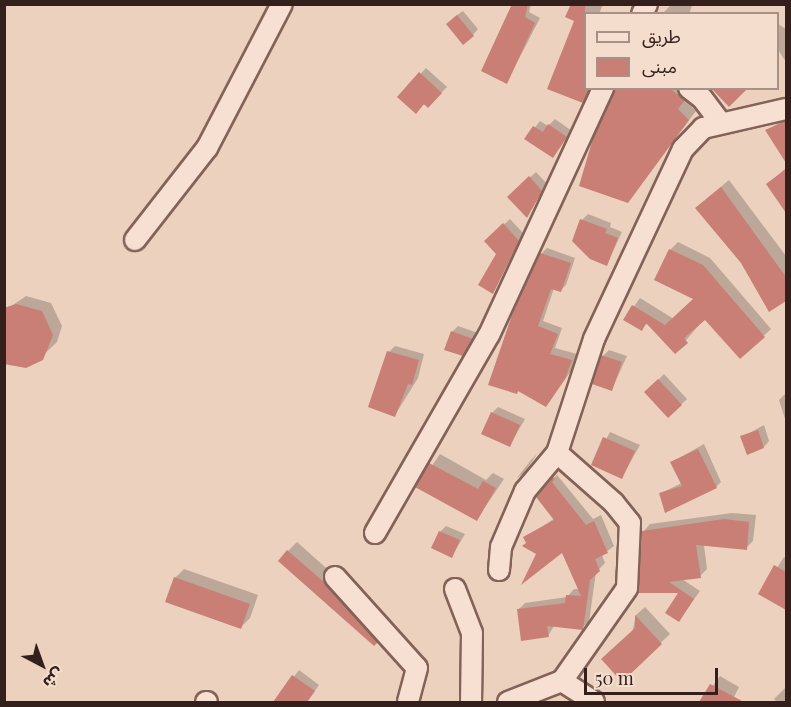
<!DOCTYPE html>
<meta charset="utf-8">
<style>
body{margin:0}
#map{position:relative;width:791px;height:707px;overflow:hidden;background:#ecd1be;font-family:"Playfair Display","Noto Sans Arabic",serif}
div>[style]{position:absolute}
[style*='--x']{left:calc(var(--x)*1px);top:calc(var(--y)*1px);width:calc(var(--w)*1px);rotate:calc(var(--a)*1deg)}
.shadow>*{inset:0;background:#0003}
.building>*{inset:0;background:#c97f75}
.roads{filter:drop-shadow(2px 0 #836258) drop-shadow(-2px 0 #836258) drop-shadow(0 2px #836258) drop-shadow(0 -2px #836258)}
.street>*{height:20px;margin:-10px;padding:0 10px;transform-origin:10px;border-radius:10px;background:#f7e0d1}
span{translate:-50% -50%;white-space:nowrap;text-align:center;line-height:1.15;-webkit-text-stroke:5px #f4ddcd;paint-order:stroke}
.frame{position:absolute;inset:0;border:6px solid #33201c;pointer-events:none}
.legend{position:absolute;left:584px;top:12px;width:195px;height:78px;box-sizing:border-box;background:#f4ddcd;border:2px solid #a79186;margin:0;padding:8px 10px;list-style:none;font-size:18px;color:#33201c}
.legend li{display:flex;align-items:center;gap:12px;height:30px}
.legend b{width:30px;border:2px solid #a79186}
.north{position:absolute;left:12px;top:635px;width:60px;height:60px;-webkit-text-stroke:4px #f4ddcd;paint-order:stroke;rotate:139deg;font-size:16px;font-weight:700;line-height:24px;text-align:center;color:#33201c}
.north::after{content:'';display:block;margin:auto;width:21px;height:27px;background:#33201c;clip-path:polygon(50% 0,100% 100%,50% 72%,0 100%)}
.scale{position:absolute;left:584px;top:668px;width:134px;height:27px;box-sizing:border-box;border:3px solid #33201c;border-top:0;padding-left:8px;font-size:18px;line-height:21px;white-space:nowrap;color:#33201c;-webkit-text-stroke:4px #f4ddcd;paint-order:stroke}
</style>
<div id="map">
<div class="shadow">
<div style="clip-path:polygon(514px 4px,531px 4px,529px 12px,540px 18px,507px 82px)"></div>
<div style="clip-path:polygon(572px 4px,603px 4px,599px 14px,586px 14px,586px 88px,593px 88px,582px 102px)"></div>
<div style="clip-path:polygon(672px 4px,691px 4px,692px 6px,689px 14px,662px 14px)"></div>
<div style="clip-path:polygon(463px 11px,478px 29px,473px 35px,453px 18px)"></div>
<div style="clip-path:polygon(778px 24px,786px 29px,786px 62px,778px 50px)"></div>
<div style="clip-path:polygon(426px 68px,447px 87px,428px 106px,399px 97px)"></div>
<div style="clip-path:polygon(615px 88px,688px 88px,691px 91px,685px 100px,696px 111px,628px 201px)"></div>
<div style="clip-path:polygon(555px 119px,572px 131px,553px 156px,526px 139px,540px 121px,548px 126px)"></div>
<div style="clip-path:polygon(786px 119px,786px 161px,767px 130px)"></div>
<div style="clip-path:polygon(786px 168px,786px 207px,785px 208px,768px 184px)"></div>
<div style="clip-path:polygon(536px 172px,547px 184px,527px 216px,509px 197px)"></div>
<div style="clip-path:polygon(729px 180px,786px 256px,786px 300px,769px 310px,705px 200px)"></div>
<div style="clip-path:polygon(588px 214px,611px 223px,610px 227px,622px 232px,607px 264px,582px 220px)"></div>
<div style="clip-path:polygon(510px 219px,524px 234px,492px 292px,498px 254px,486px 241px)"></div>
<div style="clip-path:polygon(678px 242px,710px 258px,771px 329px,740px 357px,705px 318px,676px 352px,648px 323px,641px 329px,625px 319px,640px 298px,674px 319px,695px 298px,670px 250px)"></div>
<div style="clip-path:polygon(547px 248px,575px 258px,566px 285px,561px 290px,554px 288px,543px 321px,562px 328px,555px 348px,577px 354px,571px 371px,546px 406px,519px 390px,517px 393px,541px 254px)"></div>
<div style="clip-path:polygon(26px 296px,51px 303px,62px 326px,57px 342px,34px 364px,4px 311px)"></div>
<div style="clip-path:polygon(458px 326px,478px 333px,462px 355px,452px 332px)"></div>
<div style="clip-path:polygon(395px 346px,424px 354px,418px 378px,395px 415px,389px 352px)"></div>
<div style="clip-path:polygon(609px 350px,627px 356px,612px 389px,603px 356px)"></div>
<div style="clip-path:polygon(664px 374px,687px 399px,669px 416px,646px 392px)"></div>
<div style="clip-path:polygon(786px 393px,786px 422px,779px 400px)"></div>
<div style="clip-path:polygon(498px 407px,525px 419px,510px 445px,492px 413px)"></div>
<div style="clip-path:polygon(764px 425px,769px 441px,764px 447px,742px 437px)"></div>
<div style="clip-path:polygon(610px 432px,640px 445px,622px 477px,593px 464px)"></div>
<div style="clip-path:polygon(704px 444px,721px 482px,716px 487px,661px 493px,682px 483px,672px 462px)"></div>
<div style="clip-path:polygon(440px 454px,486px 480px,493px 473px,504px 479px,477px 519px,418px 486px)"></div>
<div style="clip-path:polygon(537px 454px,524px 473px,517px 478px,531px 460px)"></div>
<div style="clip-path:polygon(560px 471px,557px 475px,593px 519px,601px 515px,614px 546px,602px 555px,605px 563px,596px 572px,589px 622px,582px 628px,554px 626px,548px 636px,518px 610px,525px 603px,567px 597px,574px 589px,580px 589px,563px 551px,538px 553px,525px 538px,555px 518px,538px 497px)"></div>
<div style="clip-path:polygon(732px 513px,756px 515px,753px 541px,746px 548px,704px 545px,707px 569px,700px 576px,682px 579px,700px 591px,679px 620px,681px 592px,639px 591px,643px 532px,650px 524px)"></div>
<div style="clip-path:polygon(446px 526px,465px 534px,452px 556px,440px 532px)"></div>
<div style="clip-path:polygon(297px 542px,334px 575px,365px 620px,357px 628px,288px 551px)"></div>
<div style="clip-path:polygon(784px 557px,786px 558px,786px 609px,760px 594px)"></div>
<div style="clip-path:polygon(184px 569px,258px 595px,250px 618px,241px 627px,175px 578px)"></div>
<div style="clip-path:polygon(645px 607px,670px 634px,622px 679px,636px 615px)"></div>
<div style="clip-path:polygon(377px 623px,386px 632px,374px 644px,368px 631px)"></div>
<div style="clip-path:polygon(299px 670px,319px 685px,307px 702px,275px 702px)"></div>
<div style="clip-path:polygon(720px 676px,739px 687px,733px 699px,739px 702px,701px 702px)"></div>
<div style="clip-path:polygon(786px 687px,786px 702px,777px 702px,774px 699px)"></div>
</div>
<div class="building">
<div style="clip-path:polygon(512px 4px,528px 4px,525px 17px,535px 23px,507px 84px,481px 71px)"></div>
<div style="clip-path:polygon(571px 4px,585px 4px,585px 88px,590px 88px,583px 103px,547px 89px,574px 21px,565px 17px)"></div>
<div style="clip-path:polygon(457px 15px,474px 36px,463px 45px,446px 24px)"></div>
<div style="clip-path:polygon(419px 72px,442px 93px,428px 108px,424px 104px,416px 114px,397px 97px)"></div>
<div style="clip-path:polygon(615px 88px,669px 88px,685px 100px,678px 109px,689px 120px,628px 203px,579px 186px,593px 138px)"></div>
<div style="clip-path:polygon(711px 88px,748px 88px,729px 107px)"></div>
<div style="clip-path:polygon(786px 121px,786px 163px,765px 130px)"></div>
<div style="clip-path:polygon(548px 124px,567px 137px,553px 158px,524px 139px,533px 126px,543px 132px)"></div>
<div style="clip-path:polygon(786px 169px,786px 213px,766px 184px)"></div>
<div style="clip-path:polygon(529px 176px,542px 191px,527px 218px,507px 197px)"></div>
<div style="clip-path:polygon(721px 187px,786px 277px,786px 301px,769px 312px,741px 263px,695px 208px)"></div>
<div style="clip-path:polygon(580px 219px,607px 229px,605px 233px,618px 238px,607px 266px,590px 259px,572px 241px)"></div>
<div style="clip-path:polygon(503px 223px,519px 241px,493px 294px,478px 285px,496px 254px,484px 241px)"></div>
<div style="clip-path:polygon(669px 249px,703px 265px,765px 337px,740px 359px,705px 320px,684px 338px,688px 343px,675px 354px,646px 323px,642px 331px,623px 320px,632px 305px,665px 325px,693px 299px,654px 280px)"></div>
<div style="clip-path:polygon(540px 253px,571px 263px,561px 292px,551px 289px,538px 326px,558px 334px,550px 354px,572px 360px,565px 379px,546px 407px,518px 391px,517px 394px,488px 385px,512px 315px)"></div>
<div style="clip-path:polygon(16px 304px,42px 311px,53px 335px,43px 360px,26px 368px,4px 364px,4px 308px)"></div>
<div style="clip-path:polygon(451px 331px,473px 339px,463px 356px,444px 350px)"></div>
<div style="clip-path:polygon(387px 351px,419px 360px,412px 385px,408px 384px,395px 417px,368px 407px)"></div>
<div style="clip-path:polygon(601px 355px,622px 362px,612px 391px,592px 384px)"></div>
<div style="clip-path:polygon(658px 379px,682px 405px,668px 418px,644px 392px)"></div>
<div style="clip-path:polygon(491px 412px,520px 425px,510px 447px,481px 434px)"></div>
<div style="clip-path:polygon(758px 430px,764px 448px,747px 455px,740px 436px)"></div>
<div style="clip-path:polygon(603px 437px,635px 451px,622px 479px,591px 465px)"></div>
<div style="clip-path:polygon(698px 449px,717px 488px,665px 513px,659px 493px,682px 486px,670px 462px)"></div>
<div style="clip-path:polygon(429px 463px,478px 489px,483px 481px,496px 488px,477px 521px,415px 487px)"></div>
<div style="clip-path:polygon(553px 477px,555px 479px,552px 482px,586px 525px,594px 521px,608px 553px,595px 559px,600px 571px,590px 580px,583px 630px,547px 626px,549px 637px,521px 641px,517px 609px,565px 603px,566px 595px,581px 596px,562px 553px,521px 585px,536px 554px,522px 546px,526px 543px,523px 537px,554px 520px,536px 497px)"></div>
<div style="clip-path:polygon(724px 519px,749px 522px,747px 550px,696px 545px,701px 578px,669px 582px,694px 599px,679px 622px,665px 613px,678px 593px,638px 593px,642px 531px)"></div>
<div style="clip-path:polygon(439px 531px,460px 540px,452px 558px,431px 548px)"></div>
<div style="clip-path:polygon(287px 550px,325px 583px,378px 642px,374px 646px,278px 561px)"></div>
<div style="clip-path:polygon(774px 565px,786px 572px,786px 610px,758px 594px)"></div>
<div style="clip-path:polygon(174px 577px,250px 604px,241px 629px,165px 602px)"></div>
<div style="clip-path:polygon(635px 615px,662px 644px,622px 682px,601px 659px,635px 628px)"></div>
<div style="clip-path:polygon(292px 675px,315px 691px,307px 702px,273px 702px)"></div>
<div style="clip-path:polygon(710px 684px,744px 702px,699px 702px)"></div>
</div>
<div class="roads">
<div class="street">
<div style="--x:642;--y:14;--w:11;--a:-63"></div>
<div style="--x:689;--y:88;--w:16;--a:38"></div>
<div style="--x:702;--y:98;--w:31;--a:53"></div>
<div style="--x:135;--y:240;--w:117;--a:-52"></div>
<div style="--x:207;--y:148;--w:162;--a:-62.5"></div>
<div style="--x:375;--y:533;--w:228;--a:-60.1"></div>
<div style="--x:489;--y:335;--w:272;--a:-65.2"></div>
<div style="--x:499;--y:570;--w:23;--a:-85"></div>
<div style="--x:501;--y:547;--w:61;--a:-66.8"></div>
<div style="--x:525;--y:491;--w:50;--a:-49.9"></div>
<div style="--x:557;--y:453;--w:120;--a:-72"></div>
<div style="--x:594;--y:339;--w:210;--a:-64.9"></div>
<div style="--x:683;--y:149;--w:29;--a:-46"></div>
<div style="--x:703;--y:128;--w:85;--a:-12.9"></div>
<div style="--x:335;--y:577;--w:122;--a:48"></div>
<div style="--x:417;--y:668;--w:35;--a:105"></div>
<div style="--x:455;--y:589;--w:47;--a:68.9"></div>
<div style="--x:472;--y:633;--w:69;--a:90.8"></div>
<div style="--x:562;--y:681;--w:38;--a:33"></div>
<div style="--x:206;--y:702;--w:1;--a:0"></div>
<div style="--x:508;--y:702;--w:58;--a:-21.3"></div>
<div style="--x:562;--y:681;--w:113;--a:-55"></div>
<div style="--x:627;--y:588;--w:65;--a:-87.4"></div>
<div style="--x:630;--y:523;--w:26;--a:-129"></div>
<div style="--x:614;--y:503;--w:76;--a:-138.7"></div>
</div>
</div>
<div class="frame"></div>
<ul class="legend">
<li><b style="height:8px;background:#f7e0d1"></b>طريق</li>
<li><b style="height:16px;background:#c97f75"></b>مبنى</li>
</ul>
<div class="north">ش</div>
<div class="scale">50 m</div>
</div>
